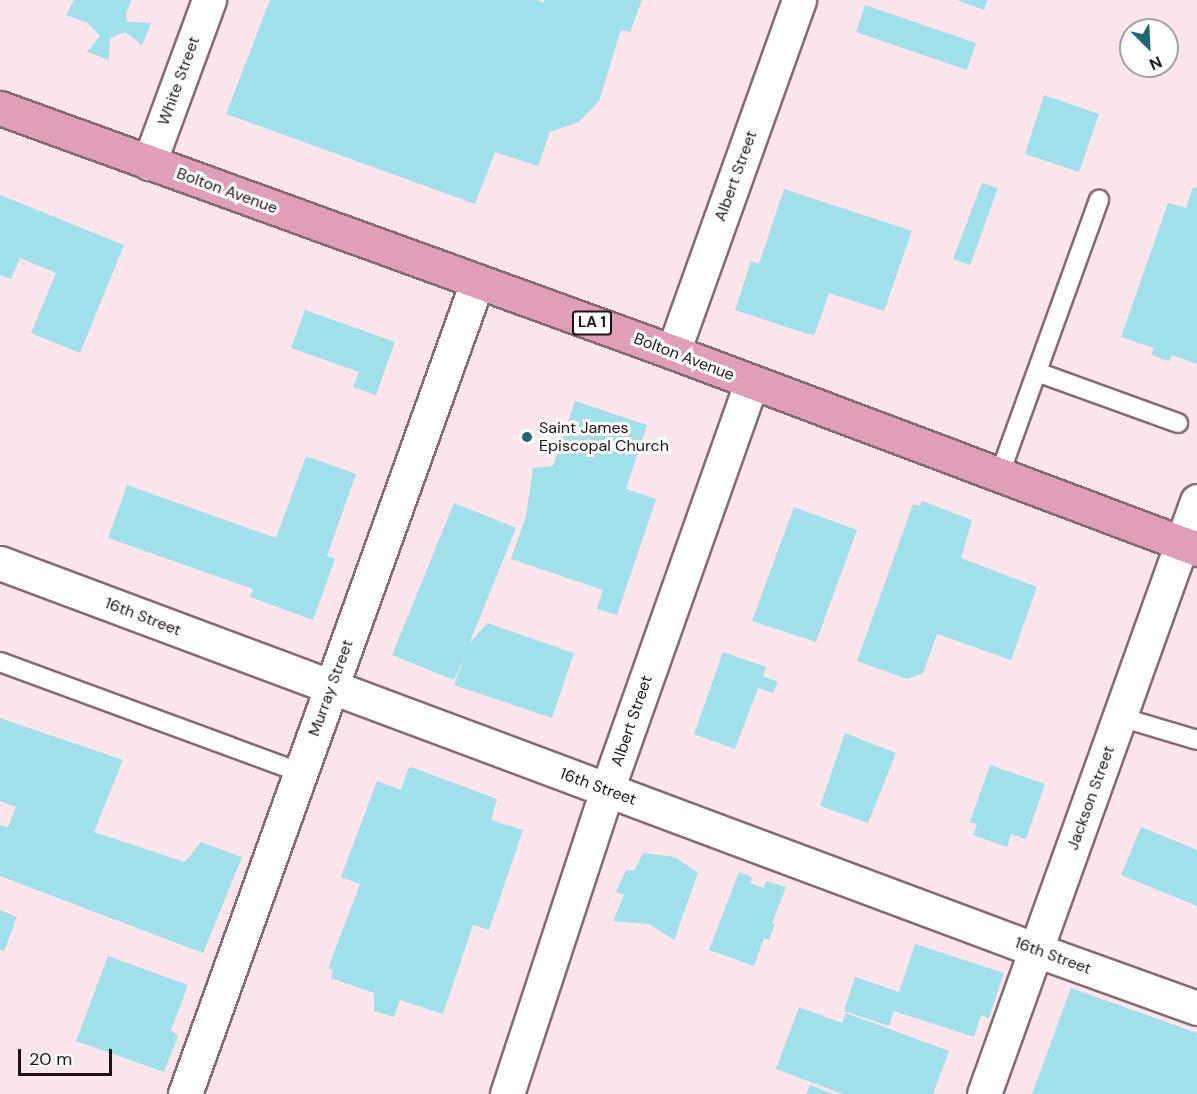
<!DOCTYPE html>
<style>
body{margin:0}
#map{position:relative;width:1197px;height:1094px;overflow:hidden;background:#fce5ec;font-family:"DM Sans",sans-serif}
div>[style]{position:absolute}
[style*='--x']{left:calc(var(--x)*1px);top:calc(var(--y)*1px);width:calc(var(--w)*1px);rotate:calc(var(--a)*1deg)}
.building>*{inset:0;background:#a0e0ea}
.roads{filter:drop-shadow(2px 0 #846b73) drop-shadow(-2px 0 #846b73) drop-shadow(0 2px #846b73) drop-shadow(0 -2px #846b73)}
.service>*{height:18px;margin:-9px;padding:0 9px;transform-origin:9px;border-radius:9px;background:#fff}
.minor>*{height:33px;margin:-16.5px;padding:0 16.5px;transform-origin:16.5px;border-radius:16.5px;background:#fff}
.secondary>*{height:33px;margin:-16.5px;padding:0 16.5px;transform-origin:16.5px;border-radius:16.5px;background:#fff}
.primary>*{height:33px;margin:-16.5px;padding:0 16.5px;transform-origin:16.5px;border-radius:16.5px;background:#e09eb9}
.dots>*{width:16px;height:16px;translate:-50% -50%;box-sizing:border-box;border:3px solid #fff;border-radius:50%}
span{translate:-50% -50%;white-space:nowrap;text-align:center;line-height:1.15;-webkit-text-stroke:6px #fff;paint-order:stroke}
.shield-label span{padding:2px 4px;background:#fff;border:2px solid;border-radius:4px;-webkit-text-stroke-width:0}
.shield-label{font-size:15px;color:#1c1316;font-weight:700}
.street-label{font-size:16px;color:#1c1316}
.poi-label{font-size:16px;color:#1c1316}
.left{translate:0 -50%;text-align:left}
.north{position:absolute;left:1119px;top:18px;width:60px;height:60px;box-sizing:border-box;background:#fff;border:2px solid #a4a1a2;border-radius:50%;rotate:156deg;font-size:16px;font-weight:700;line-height:24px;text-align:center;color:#1c1316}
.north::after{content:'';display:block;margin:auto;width:21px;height:27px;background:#1e6873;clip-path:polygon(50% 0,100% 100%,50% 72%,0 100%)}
.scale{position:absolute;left:18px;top:1049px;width:94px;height:27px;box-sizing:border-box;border:3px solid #1c1316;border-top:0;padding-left:8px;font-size:18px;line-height:21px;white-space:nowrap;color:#1c1316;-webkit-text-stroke:4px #fff;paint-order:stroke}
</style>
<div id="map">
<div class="building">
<div style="clip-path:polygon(74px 0,131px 0,126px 14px,127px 22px,151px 23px,142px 45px,125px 32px,110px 38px,109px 60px,87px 52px,100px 36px,88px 23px,66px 15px)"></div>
<div style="clip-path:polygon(270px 0,537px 0,544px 3px,544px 0,642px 0,630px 32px,621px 30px,599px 101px,579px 122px,550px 132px,538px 166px,495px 152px,475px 204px,226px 114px)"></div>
<div style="clip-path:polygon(957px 0,987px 0,984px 10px)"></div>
<div style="clip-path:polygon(865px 5px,976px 43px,967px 70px,856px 32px)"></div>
<div style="clip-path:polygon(1044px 95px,1099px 114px,1079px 172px,1025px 154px)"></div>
<div style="clip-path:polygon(982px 183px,998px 188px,970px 265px,953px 259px)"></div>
<div style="clip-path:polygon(1193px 187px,1197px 188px,1197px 364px,1172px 355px,1169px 361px,1151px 355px,1154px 348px,1121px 337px,1168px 203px,1186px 208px)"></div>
<div style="clip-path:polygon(784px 189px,912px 231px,884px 311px,829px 293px,814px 336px,735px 310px,751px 261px,759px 264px)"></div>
<div style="clip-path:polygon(0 195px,124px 245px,80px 353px,31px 333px,56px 273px,20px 258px,11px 279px,0 275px)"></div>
<div style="clip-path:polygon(305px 310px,395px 342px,376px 395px,353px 387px,359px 372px,291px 348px)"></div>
<div style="clip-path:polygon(575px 401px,647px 425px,626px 489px,656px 499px,617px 615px,597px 609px,603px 590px,511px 559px,526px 516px,533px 468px,553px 466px)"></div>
<div style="clip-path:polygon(306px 456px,356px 474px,327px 556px,335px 559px,313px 620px,250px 597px,253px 589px,108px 538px,127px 485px,276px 538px)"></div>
<div style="clip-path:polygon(922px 501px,972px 520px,961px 558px,1037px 587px,1011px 660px,937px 634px,923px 673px,907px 679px,857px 661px,913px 504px,920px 506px)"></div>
<div style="clip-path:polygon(454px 503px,516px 528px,469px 644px,487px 623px,574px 653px,552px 718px,454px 685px,465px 655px,454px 680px,392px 655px)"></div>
<div style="clip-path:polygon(794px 507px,857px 530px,816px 642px,752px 621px)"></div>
<div style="clip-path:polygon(723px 652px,766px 667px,763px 676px,778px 682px,773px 693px,758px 688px,735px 749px,694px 734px)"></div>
<div style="clip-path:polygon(0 718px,123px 760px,94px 832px,185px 862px,201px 842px,242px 857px,203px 953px,0 876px,0 825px,8px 827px,16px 807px,0 801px)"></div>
<div style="clip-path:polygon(845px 733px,896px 753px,868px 823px,820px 806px)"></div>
<div style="clip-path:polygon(990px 765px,1045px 784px,1026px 839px,1011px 834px,1007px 847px,973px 835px,977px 824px,970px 822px)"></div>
<div style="clip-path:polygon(411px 767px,497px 799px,491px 820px,523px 830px,489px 930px,473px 925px,443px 1014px,400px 1000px,394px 1017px,374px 1011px,374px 993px,331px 978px,333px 970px,328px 968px,360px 884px,341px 877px,377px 781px,401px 790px,408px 769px)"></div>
<div style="clip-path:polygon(1141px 827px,1197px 850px,1197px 906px,1121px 875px)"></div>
<div style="clip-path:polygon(643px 853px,675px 857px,698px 873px,674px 940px,649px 924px,613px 921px,624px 895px,616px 892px,626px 870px,634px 871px)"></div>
<div style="clip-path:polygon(739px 872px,752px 877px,750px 883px,764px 888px,766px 881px,786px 887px,772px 923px,775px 924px,769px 940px,764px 938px,754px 966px,709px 950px)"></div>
<div style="clip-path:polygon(0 910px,17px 917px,4px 951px,0 950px)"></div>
<div style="clip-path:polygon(915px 944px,1004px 973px,989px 1018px,981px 1015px,974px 1037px,894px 1011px,889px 1026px,844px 1011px,855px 977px,899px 992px)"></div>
<div style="clip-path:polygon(108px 956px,188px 985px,171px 1030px,178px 1036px,164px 1072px,76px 1041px)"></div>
<div style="clip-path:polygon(1071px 988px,1197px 1033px,1197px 1094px,1032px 1094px)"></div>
<div style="clip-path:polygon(799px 1007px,842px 1023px,846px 1013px,949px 1051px,933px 1094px,843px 1094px,776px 1069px)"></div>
<div style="clip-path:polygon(810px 1085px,833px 1094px,806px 1094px)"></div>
</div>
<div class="roads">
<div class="service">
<div style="--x:1037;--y:372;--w:150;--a:19.9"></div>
<div style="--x:999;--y:476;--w:294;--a:-70.1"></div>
<div style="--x:0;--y:662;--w:321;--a:20.2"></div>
<div style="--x:1120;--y:717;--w:80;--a:16.6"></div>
</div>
<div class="minor">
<div style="--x:149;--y:163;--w:174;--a:-69.8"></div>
<div style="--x:673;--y:352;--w:374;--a:-70.3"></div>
<div style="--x:0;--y:563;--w:1106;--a:20.48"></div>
<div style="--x:1036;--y:950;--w:171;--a:19.8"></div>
<div style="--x:185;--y:1094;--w:863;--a:-70.22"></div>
<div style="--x:507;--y:1094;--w:320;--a:-71.8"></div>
<div style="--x:607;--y:790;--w:432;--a:-70.5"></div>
</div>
<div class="secondary">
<div style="--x:984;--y:1094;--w:630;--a:-70.24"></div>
</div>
<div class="primary">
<div style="--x:0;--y:108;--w:716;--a:19.93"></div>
<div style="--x:673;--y:352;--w:560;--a:20.6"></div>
</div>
</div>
<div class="dots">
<div style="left:527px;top:437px;background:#1e6873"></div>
</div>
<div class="shield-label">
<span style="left:592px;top:323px">LA 1</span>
</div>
<div class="street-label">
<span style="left:179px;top:81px;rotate:-70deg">White Street</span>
<span style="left:736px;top:176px;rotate:-70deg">Albert Street</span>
<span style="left:227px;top:191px;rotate:20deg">Bolton Avenue</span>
<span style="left:684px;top:357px;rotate:21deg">Bolton Avenue</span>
<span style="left:143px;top:617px;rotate:21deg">16th Street</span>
<span style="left:331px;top:688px;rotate:-70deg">Murray Street</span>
<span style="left:632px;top:721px;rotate:-71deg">Albert Street</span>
<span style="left:598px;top:787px;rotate:20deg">16th Street</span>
<span style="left:1091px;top:798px;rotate:-70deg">Jackson Street</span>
<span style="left:1053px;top:956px;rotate:20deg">16th Street</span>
</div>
<div class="poi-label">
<span class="left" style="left:539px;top:437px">Saint James<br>Episcopal Church</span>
</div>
<div class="north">N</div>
<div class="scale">20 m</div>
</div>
